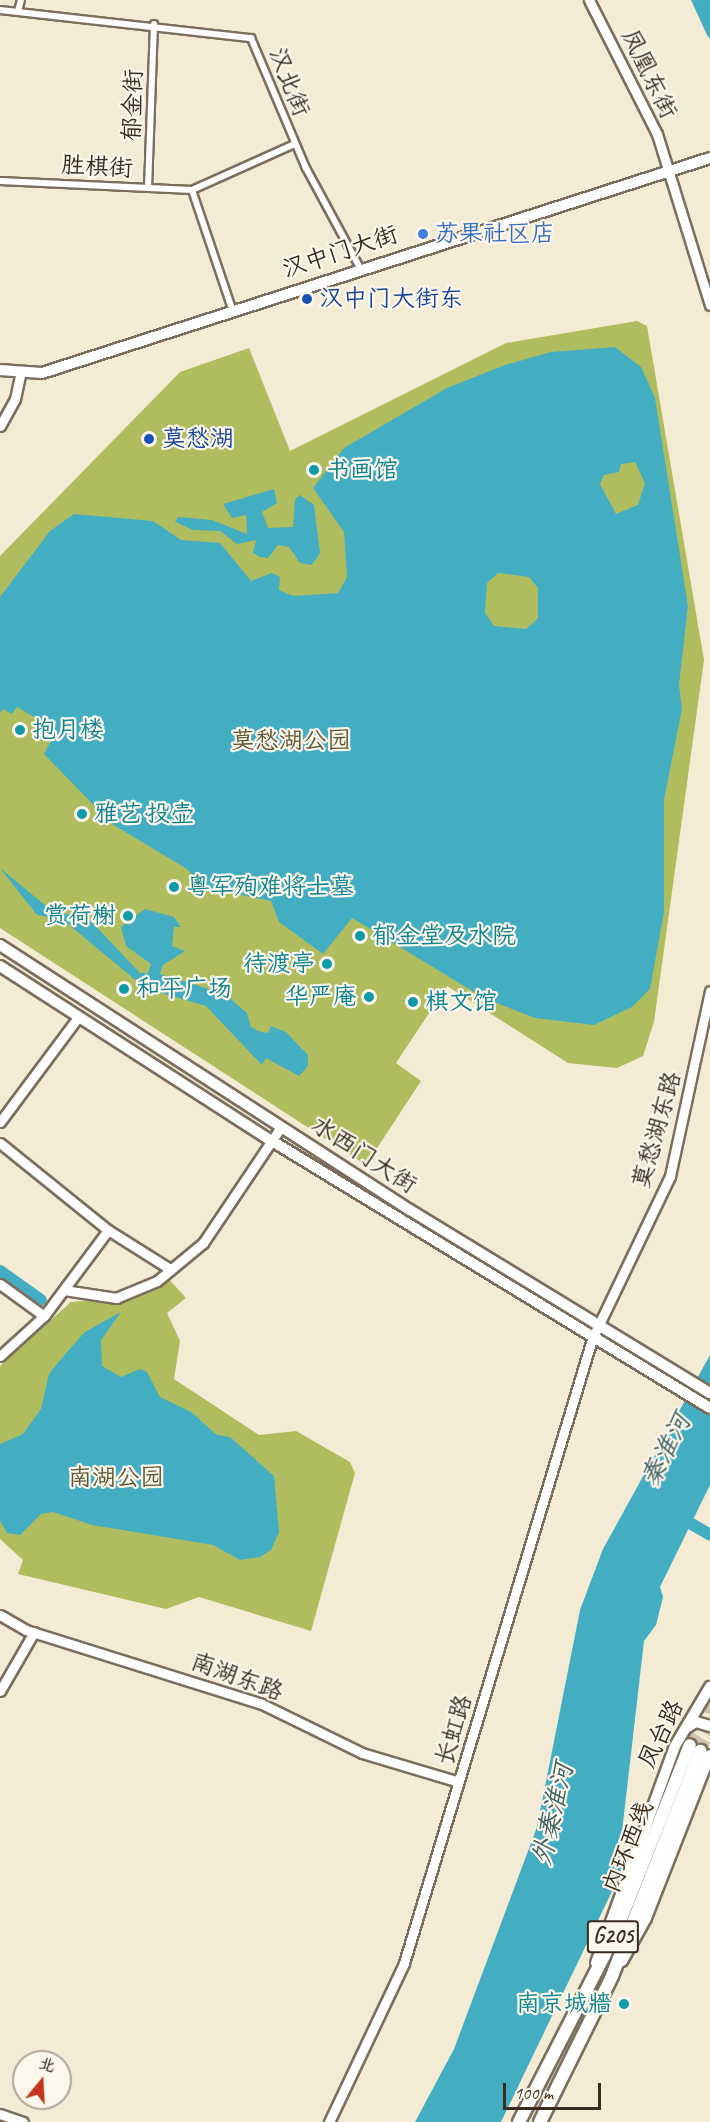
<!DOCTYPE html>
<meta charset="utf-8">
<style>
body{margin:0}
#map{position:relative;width:710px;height:2122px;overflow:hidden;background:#f4ebd5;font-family:Caveat,"LXGW WenKai TC",sans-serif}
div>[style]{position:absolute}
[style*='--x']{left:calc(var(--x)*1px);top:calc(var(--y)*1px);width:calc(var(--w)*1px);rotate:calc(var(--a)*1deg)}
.green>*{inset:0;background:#b0bd5f}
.water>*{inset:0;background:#43aec2}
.river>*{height:12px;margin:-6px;padding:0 6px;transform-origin:6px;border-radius:6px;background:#43aec2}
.highway-tunnel>*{height:12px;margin-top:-6px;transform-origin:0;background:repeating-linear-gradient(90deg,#cfc4b0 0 12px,transparent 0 18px)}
.roads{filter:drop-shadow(2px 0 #7c6e5e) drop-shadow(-2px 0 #7c6e5e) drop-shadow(0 2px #7c6e5e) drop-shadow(0 -2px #7c6e5e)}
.street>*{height:6px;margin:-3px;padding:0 3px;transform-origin:3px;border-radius:3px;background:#fff}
.secondary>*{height:9px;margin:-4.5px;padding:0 4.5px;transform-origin:4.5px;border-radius:4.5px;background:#fff}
.primary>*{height:10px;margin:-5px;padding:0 5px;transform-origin:5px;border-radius:5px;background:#fff}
.highway>*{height:12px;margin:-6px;padding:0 6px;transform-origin:6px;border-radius:6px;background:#fff}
.dots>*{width:16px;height:16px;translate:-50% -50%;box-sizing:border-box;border:3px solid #fbf7ec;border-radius:50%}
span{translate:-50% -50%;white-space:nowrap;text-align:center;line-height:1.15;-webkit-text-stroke:4.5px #fbf7ec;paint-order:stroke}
.shield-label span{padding:2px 4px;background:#fbf7ec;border:2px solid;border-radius:4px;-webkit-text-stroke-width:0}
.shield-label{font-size:22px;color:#3b2a1e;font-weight:700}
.street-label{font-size:24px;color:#3b2a1e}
.shop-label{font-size:24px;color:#366cbe}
.left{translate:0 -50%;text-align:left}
.transit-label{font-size:24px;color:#164399}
.culture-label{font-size:24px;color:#0d838f}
.right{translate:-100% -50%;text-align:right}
.park-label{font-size:24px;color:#5e5632}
.water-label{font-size:26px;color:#3e5f60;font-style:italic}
.north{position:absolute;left:12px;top:2050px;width:60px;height:60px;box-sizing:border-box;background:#fbf7ec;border:2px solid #aea59a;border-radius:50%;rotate:18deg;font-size:16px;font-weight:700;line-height:24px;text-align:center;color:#3b2a1e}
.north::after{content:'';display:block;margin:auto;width:21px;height:27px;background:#c8321e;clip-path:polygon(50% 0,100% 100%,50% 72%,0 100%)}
.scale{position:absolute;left:503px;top:2083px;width:98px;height:27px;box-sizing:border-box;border:3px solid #3b2a1e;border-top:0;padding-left:8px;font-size:18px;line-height:21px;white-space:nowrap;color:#3b2a1e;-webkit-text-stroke:4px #fbf7ec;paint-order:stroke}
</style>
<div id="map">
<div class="green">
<div style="clip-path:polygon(637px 321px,647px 326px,704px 660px,654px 1022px,643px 1056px,617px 1068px,568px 1063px,447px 986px,396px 1063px,421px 1081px,366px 1165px,0 928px,0 556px,180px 372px,249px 348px,290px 451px,506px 343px)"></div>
<div style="clip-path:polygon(167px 1277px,186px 1298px,167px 1313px,180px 1341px,174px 1379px,259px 1435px,296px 1431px,350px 1462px,355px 1473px,311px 1631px,199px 1597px,166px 1609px,18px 1574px,23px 1560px,0 1539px,0 1366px,71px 1302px,138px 1296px)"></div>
</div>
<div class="water">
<div style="clip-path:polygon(691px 0,710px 0,710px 39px,707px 35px)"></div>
<div style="clip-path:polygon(evenodd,615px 347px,641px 367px,655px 398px,688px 606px,679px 685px,682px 709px,664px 800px,664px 912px,650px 989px,632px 1007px,594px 1025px,535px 1018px,484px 998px,352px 918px,323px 954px,279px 922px,271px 901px,203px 887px,187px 869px,112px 824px,44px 754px,53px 737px,40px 729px,44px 723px,17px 707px,12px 714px,3px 709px,0 713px,0 597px,50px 531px,74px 514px,153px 521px,181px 540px,220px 543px,251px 581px,272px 573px,280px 577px,279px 590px,293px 596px,338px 593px,347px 577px,344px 532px,313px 488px,344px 448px,447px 388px,505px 365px,551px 352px,615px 347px,635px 462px,645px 483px,638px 505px,616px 514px,600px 484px,604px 475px,619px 472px,621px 464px,635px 462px,615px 347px,498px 573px,529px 577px,538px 588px,538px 618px,526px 629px,494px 626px,485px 613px,487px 583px,498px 573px)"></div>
<div style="clip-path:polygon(274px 489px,277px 503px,262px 512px,268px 528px,293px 527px,295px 499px,300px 495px,314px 505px,320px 553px,312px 565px,300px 563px,289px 547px,278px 545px,268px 558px,260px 557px,253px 553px,256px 540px,237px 544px,220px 531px,193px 530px,175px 522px,178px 517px,212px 520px,247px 534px,246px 515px,232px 518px,223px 504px)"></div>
<div style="clip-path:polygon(0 868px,52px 911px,88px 918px,140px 973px,148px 973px,151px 964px,126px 946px,121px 927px,145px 909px,174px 917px,181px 927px,174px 927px,172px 946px,185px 951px,163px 965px,160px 974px,225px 994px,247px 1013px,251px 1027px,258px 1031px,268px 1033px,271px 1026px,286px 1032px,308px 1055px,308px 1066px,299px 1076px,266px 1058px,262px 1065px,206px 1006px,145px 988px,62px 919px,37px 915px)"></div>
<div style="clip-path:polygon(121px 1312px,101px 1340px,102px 1366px,121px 1377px,140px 1369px,147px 1372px,160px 1397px,191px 1412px,217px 1435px,230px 1437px,274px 1476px,279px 1532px,271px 1550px,260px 1557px,240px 1560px,213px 1545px,92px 1525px,53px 1512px,41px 1514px,20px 1535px,7px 1533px,0 1521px,0 1444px,23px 1434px,41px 1409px,49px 1374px,66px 1353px,85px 1332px)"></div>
<div style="clip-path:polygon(710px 1355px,710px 1485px,660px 1587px,663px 1597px,656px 1625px,644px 1641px,620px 1849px,628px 1858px,501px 2122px,415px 2122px,454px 2049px,537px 1827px,580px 1610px,603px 1549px)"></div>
</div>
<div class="river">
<div style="--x:0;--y:1271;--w:50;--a:35.3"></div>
<div style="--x:676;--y:1515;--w:39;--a:30"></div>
</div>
<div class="highway-tunnel">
<div style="--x:690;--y:1745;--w:46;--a:-64"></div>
<div style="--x:700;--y:1751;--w:23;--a:-65"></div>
</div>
<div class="roads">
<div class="street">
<div style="--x:0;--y:10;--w:253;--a:6.4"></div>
<div style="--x:251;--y:38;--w:141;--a:67.1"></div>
<div style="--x:306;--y:168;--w:114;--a:61.6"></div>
<div style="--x:18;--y:11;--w:11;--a:-75"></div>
<div style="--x:0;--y:181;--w:192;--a:2.7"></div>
<div style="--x:192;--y:190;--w:113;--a:-24.1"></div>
<div style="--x:148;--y:188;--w:164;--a:-87.9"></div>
<div style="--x:192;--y:190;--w:126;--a:71.4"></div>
</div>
<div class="secondary">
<div style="--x:589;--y:0;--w:150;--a:63.1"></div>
<div style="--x:657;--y:134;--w:179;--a:72.8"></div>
<div style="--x:0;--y:426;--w:31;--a:-61"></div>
<div style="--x:15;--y:399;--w:25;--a:-78"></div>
<div style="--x:0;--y:1122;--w:132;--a:-53.3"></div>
<div style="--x:0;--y:1143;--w:139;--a:38.9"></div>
<div style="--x:108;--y:1230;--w:73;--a:32.2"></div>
<div style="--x:0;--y:1284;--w:54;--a:36"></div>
<div style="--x:64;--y:1290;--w:53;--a:8.7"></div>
<div style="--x:116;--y:1298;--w:44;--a:-22.5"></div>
<div style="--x:157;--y:1281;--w:60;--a:-39.6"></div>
<div style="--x:203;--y:1243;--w:140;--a:-56.1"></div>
<div style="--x:0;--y:1356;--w:59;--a:-42.3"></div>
<div style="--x:44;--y:1316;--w:107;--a:-53.3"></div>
<div style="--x:0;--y:1615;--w:30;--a:30"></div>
<div style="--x:26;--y:1630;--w:247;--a:17.4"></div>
<div style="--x:262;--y:1704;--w:111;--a:26.1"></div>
<div style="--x:362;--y:1753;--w:101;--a:16.6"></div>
<div style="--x:0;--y:1691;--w:68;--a:-60"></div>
<div style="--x:0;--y:2114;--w:24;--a:19"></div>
<div style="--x:329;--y:2122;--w:176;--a:-64.7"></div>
<div style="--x:404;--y:1963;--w:652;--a:-73.23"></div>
<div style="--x:592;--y:1339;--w:181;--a:-64.4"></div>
<div style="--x:670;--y:1176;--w:189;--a:-77.8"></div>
</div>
<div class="primary">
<div style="--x:0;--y:370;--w:42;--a:4.1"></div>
<div style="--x:42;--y:373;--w:702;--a:-17.84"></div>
<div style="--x:0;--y:945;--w:488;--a:32.9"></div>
<div style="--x:410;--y:1210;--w:351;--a:31.4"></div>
<div style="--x:0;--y:966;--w:323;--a:32.8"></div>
<div style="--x:272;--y:1141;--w:513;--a:31.37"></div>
<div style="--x:686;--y:1728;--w:12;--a:-31"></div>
<div style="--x:696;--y:1722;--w:15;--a:16"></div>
<div style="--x:622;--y:1961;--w:49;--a:-60.8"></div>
<div style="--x:646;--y:1918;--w:175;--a:-68.6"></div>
<div style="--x:596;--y:1963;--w:231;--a:-70"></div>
<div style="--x:675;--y:1746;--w:69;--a:-59.3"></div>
</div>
<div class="highway">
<div style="--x:519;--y:2122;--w:211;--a:-62.9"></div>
<div style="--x:615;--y:1934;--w:203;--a:-68.4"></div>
<div style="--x:540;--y:2122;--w:163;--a:-63.7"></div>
<div style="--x:612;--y:1976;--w:242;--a:-68.6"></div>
</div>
</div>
<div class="dots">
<div style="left:423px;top:234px;background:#3f7fe0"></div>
<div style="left:307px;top:299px;background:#1a4fb4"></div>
<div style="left:149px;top:439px;background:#1a4fb4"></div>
<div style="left:314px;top:470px;background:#0f9aa8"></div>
<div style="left:20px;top:730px;background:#0f9aa8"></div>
<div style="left:82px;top:814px;background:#0f9aa8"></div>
<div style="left:174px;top:887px;background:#0f9aa8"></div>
<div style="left:128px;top:916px;background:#0f9aa8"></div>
<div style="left:360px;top:936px;background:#0f9aa8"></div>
<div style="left:327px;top:964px;background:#0f9aa8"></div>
<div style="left:124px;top:989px;background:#0f9aa8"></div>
<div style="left:369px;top:997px;background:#0f9aa8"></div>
<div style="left:413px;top:1002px;background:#0f9aa8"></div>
<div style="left:624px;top:2004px;background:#0f9aa8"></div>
</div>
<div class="shield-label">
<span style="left:613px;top:1937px">G205</span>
</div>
<div class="street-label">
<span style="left:649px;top:74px;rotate:64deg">凤凰东街</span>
<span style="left:289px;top:82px;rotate:68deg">汉北街</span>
<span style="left:133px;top:105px;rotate:-88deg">郁金街</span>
<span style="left:97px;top:167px;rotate:3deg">胜棋街</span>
<span style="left:340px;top:252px;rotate:-18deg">汉中门大街</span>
<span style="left:657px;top:1130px;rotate:-74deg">莫愁湖东路</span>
<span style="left:364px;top:1155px;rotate:33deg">水西门大街</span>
<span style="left:237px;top:1677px;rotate:20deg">南湖东路</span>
<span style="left:454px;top:1730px;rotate:-73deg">长虹路</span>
<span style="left:661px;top:1734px;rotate:-64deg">凤台路</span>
<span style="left:628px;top:1847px;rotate:-68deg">内环西线</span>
</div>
<div class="shop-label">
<span class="left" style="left:435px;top:234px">苏果社区店</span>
</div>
<div class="transit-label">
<span class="left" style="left:319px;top:299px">汉中门大街东</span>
<span class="left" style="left:162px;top:439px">莫愁湖</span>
</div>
<div class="culture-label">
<span class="left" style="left:326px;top:470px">书画馆</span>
<span class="left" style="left:32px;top:730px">抱月楼</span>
<span class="left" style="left:94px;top:814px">雅艺·投壶</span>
<span class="left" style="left:186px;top:887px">粤军殉难将士墓</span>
<span class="right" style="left:116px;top:916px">赏荷榭</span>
<span class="left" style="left:372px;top:936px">郁金堂及水院</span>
<span class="right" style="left:315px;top:964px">待渡亭</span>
<span class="left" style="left:136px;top:989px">和平广场</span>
<span class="right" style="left:357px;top:997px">华严庵</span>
<span class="left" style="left:425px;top:1002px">棋文馆</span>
<span class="right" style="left:612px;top:2004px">南京城牆</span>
</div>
<div class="park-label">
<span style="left:291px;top:741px">莫愁湖公园</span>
<span style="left:116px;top:1478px">南湖公园</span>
</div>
<div class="water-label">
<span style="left:666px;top:1450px;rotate:-63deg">秦淮河</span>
<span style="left:553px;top:1814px;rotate:-77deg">外秦淮河</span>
</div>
<div class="north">北</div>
<div class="scale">100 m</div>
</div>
